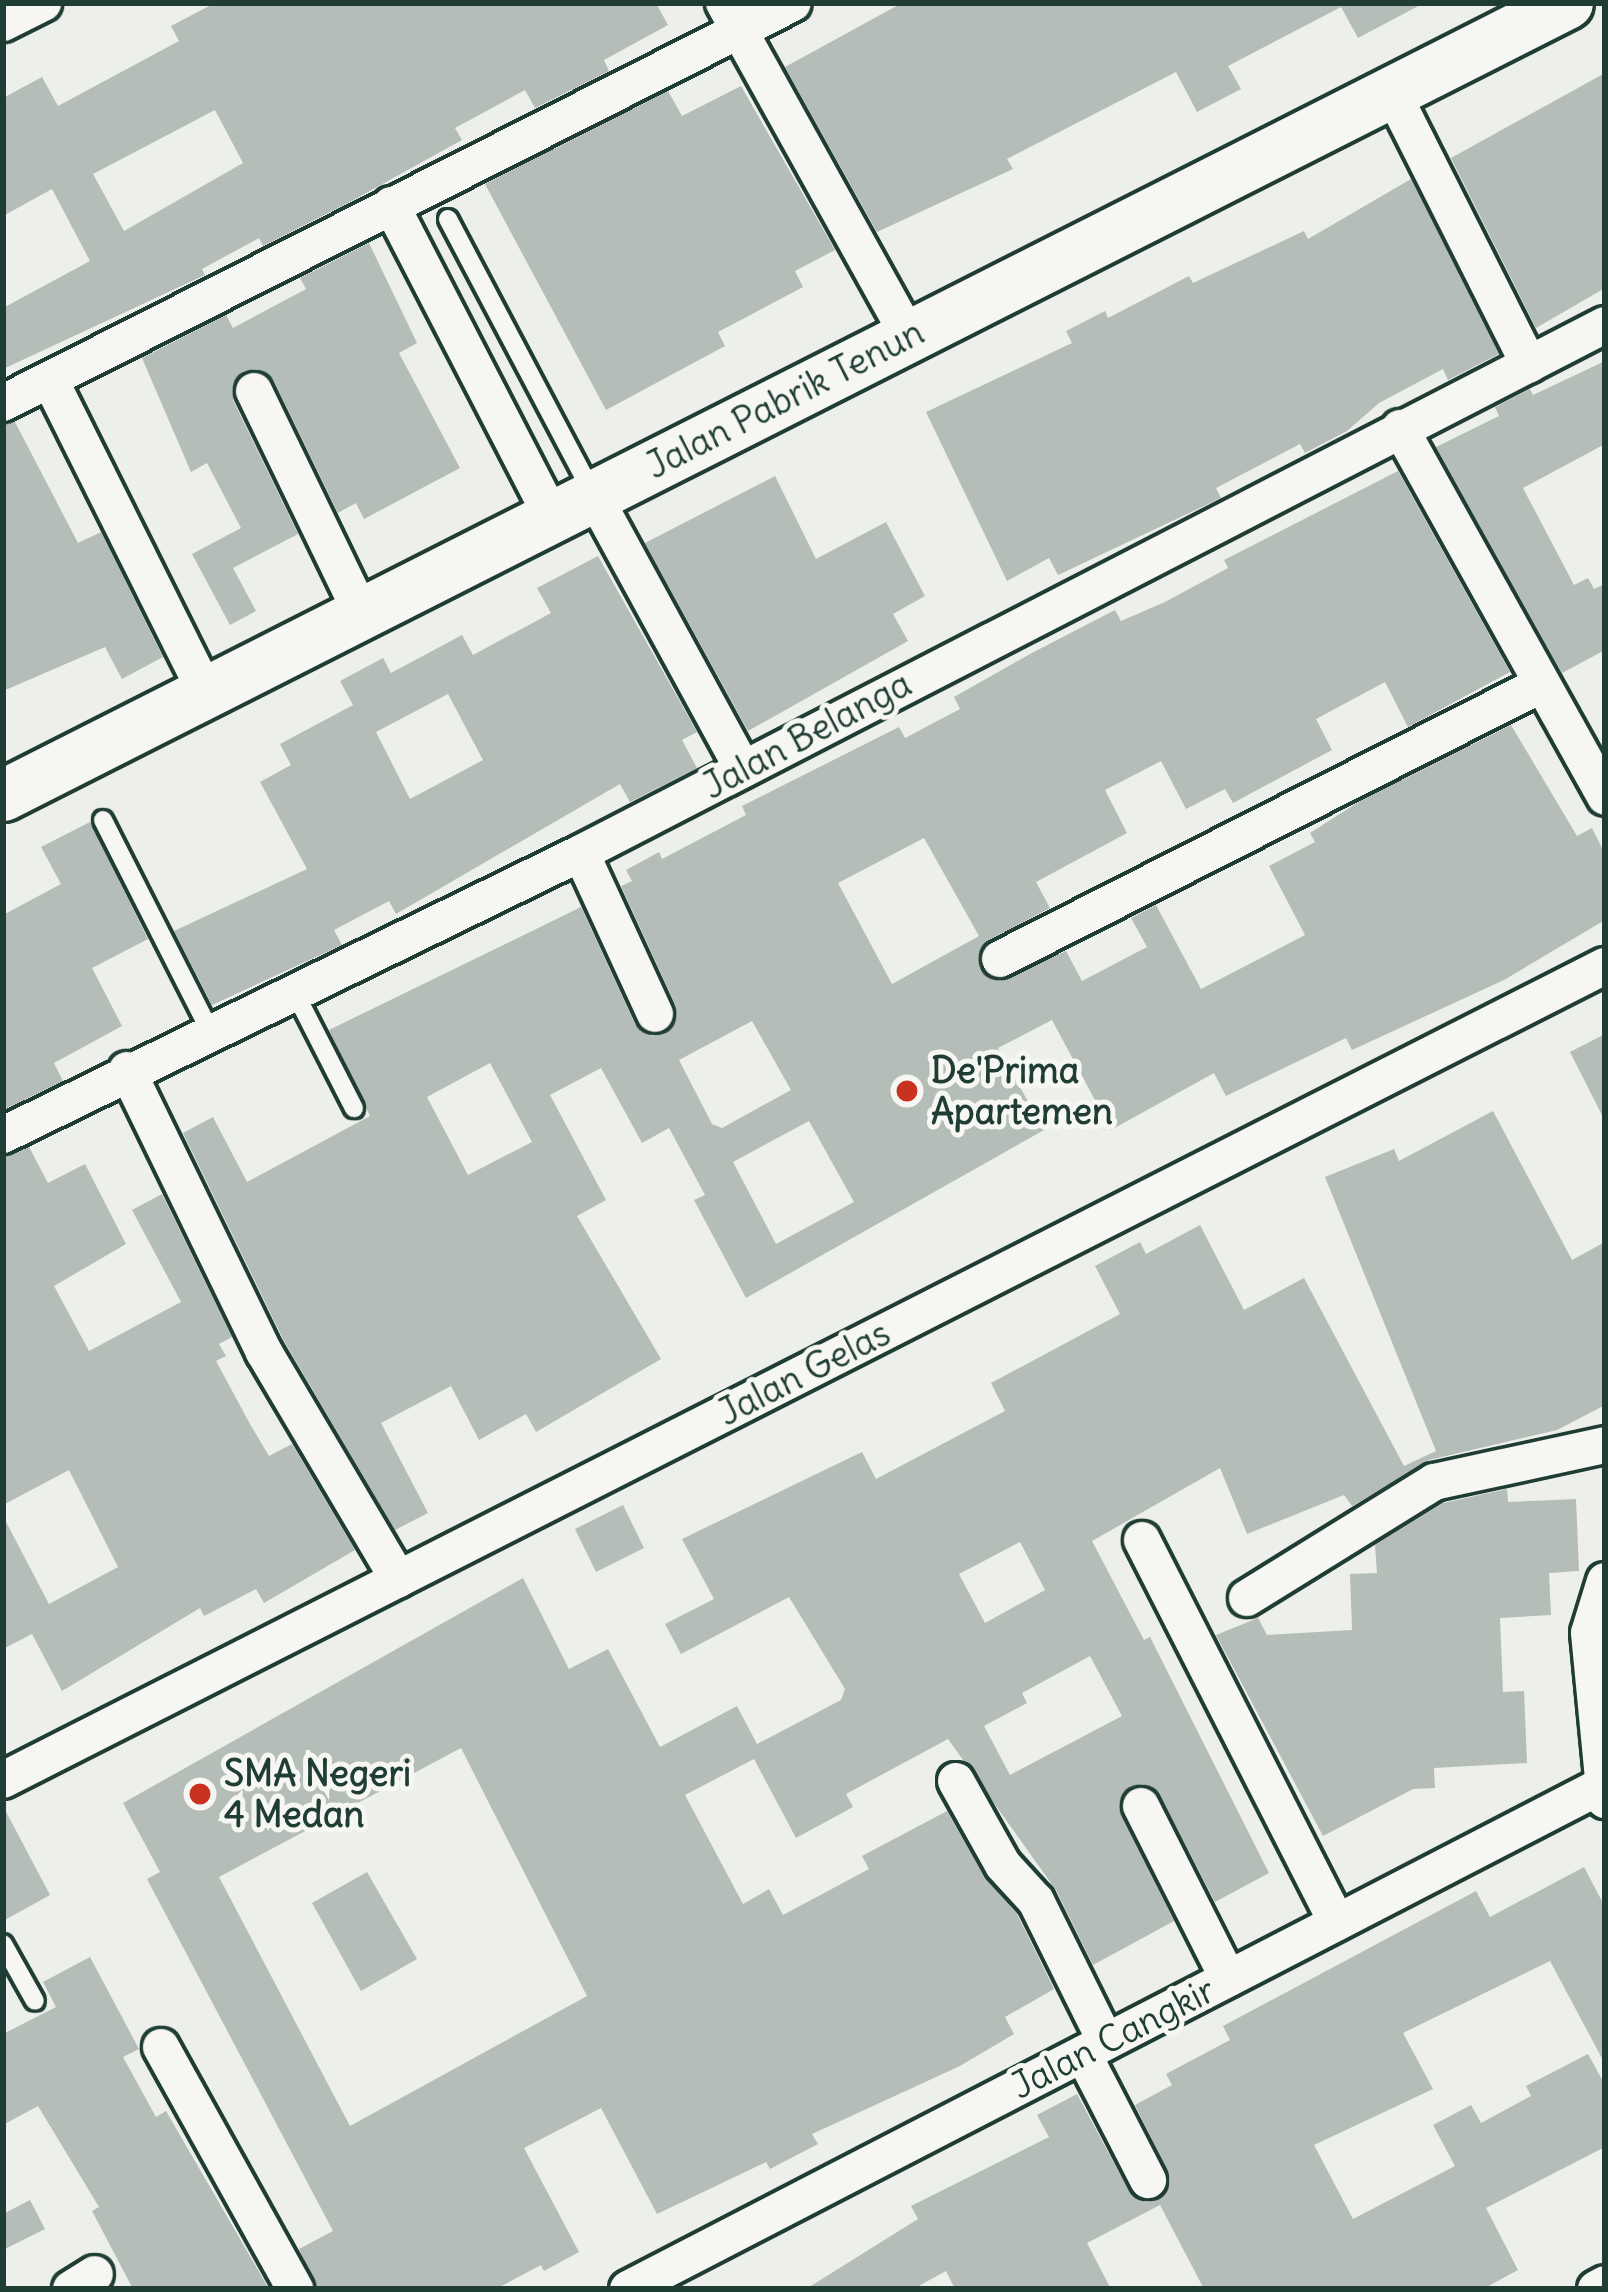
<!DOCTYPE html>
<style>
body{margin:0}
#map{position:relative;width:1608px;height:2292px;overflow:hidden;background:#edefea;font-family:Delius,sans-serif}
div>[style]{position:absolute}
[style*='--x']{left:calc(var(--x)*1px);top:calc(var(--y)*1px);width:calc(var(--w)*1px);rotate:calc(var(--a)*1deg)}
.building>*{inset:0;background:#b4bdb8}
.roads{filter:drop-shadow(3px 0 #1f3d34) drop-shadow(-3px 0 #1f3d34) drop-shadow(0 3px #1f3d34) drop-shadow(0 -3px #1f3d34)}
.lane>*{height:18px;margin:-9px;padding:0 9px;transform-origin:9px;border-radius:9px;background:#f6f6f2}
.street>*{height:36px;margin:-18px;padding:0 18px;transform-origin:18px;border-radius:18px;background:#f6f6f2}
.secondary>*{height:51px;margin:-25.5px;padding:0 25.5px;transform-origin:25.5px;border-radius:25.5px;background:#f6f6f2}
.dots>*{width:33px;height:33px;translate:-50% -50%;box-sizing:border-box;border:6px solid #f6f6f2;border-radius:50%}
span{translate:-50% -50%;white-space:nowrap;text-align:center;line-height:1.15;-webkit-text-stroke:10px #f6f6f2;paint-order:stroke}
.street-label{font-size:36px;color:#1f3d34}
.poi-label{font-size:36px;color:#1f3d34;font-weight:700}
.left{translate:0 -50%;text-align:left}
.frame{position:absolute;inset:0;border:6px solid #1f3d34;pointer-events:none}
</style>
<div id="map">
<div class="building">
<div style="clip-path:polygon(evenodd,215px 3px,656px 3px,668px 25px,604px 60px,609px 71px,535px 108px,525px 90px,455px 128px,462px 140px,348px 203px,263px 246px,259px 238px,202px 269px,205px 275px,3px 369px,3px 308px,90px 261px,52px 189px,3px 216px,3px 98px,42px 77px,58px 106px,179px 41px,171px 26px,215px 3px,215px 110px,243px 163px,124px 231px,93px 174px,215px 110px)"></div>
<div style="clip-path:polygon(902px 3px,1424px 3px,1358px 38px,1341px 7px,1228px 66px,1241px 89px,1197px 112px,1176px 72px,1007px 159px,1013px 169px,877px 232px,785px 67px)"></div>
<div style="clip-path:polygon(1605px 73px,1605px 288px,1536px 328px,1451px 158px)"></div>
<div style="clip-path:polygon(741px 86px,835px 250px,795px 271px,803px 287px,718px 332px,725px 346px,606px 410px,485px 184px,668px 91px,682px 116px)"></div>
<div style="clip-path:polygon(1411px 179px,1499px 354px,1448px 380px,1443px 369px,1379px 403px,1347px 431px,1305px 453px,1300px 444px,1216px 488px,1221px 498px,1058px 575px,1049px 558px,1007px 581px,926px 412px,1072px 343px,1066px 331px,1105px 311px,1108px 318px,1189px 276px,1193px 283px,1304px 231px,1308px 239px)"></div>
<div style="clip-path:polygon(369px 243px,417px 343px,399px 353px,460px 468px,364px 519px,356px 503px,338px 513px,274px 381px,257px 369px,243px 371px,233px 400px,298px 534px,233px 568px,256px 611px,230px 625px,192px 554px,241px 528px,207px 463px,191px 472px,142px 358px,226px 315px,233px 328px,306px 289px,300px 278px)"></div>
<div style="clip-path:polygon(1605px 361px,1605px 444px,1523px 488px,1574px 585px,1588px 578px,1594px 589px,1605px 584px,1605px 650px,1562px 673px,1436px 447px,1499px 416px,1495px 407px,1530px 389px,1533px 395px)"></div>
<div style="clip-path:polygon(15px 422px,78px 543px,101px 532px,163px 657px,122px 679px,105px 647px,3px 691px,3px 425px)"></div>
<div style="clip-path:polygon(evenodd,1398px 471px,1510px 672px,1408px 727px,1385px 682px,1316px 719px,1332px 750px,1233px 803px,1225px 789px,1186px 809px,1161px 761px,1105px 790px,1127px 833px,1036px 882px,1050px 908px,989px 940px,980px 968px,1000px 981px,1066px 951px,1082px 981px,1147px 947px,1131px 918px,1156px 905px,1201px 989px,1305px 935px,1269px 866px,1315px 842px,1310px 833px,1360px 801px,1511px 725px,1577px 836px,1592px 828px,1605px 854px,1605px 920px,1504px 980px,1352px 1050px,1346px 1038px,1226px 1096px,1214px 1073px,1111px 1130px,1052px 1020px,998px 1048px,1044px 1130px,746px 1298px,694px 1200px,705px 1195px,669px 1128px,642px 1143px,601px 1068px,550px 1095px,606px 1200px,577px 1216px,661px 1359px,536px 1432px,526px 1414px,479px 1440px,451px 1386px,381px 1423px,428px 1513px,395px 1530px,284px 1341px,183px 1133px,213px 1117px,247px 1182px,370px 1116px,329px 1030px,581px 907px,635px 1024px,652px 1036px,665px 1034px,676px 1006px,621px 886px,632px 881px,626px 870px,659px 852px,662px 859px,746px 815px,742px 806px,899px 727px,905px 738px,960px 709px,954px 697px,1030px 654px,1115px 610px,1121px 621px,1165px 602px,1228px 568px,1224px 560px,1398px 471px,924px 838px,979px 936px,892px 984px,838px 883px,924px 838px,1398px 471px,752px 1021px,791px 1090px,722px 1128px,712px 1124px,679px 1060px,752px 1021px,1398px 471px,490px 1063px,532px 1142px,468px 1175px,427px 1097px,490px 1063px,1398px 471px,809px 1121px,854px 1202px,776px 1244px,733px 1162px,809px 1121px)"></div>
<div style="clip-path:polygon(775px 476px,816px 559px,886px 522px,925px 596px,893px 614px,908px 641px,748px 731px,645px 543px)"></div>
<div style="clip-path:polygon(evenodd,598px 556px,697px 732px,682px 740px,697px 768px,630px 802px,620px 784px,396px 914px,389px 901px,334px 930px,342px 945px,212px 1005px,174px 931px,307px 869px,260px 782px,291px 765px,280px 744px,353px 705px,340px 681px,383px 658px,391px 673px,462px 635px,473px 655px,551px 613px,537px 588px,598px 556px,448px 694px,483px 760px,410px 799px,376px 732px,448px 694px)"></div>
<div style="clip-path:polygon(90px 822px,148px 939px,92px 968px,122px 1026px,54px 1063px,63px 1081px,3px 1110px,3px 915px,61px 884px,41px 847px)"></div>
<div style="clip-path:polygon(1605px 1034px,1605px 1121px,1570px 1052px)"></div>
<div style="clip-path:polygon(evenodd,1493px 1111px,1572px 1260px,1605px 1242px,1605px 1405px,1557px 1430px,1429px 1460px,1352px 1506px,1344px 1495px,1247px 1534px,1220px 1468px,1092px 1541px,1144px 1640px,1150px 1637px,1269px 1873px,1215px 1902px,1160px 1795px,1143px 1784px,1130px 1787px,1121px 1815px,1174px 1921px,1093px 1965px,1056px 1890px,948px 1739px,846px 1794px,853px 1807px,796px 1838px,754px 1759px,685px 1795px,743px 1904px,769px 1889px,783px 1915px,869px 1869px,862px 1856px,947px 1811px,984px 1876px,1017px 1914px,1054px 1989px,1005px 2017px,1014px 2034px,960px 2066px,812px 2134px,818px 2144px,770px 2169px,766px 2162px,657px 2214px,601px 2108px,524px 2148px,579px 2252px,544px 2271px,541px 2265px,496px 2289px,317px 2289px,299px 2249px,333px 2231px,147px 1879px,160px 1872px,123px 1803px,523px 1578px,569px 1669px,608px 1649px,660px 1747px,737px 1706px,757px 1744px,841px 1700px,845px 1689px,789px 1597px,681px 1654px,665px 1624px,714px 1599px,682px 1539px,862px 1452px,876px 1479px,1005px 1411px,991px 1383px,1120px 1314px,1095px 1266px,1140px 1242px,1146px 1254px,1200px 1225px,1244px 1310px,1304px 1278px,1404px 1466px,1436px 1451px,1325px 1177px,1394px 1149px,1399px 1161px,1493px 1111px,1020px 1542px,1045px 1590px,985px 1623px,959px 1574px,1020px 1542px,1493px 1111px,1090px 1656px,1122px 1716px,1010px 1775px,984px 1726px,1027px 1703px,1022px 1693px,1090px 1656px,1493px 1111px,461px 1748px,587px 1996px,350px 2126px,219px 1877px,461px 1748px)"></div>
<div style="clip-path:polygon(29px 1147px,48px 1183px,85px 1164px,126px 1244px,54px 1286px,89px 1351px,181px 1302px,132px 1210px,162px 1194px,232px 1337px,219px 1344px,226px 1356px,216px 1361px,250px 1424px,269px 1456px,292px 1444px,355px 1550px,264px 1603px,256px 1589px,204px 1616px,200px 1608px,62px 1691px,32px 1634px,3px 1649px,3px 1516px,49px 1604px,118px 1567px,69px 1470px,3px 1505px,3px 1157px)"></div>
<div style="clip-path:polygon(1507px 1489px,1508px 1502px,1576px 1499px,1579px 1571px,1549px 1573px,1551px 1615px,1500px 1618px,1503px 1692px,1524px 1691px,1527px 1763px,1434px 1768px,1435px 1788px,1413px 1789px,1323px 1836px,1216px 1635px,1258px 1618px,1267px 1635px,1352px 1630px,1350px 1574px,1377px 1573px,1375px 1545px,1443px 1503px)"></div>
<div style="clip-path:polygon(623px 1505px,644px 1548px,596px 1572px,575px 1529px)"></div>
<div style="clip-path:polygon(3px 1806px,50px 1895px,3px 1921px)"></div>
<div style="clip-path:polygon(1584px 1867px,1605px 1907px,1605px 2064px,1550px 1961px,1403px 2033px,1433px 2089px,1314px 2145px,1353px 2219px,1455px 2166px,1433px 2125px,1471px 2105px,1481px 2123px,1531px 2096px,1526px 2086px,1588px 2054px,1605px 2085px,1605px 2147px,1486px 2208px,1518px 2270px,1483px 2289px,1204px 2289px,1160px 2205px,1087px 2243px,1111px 2289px,955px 2289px,946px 2271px,913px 2289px,806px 2289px,918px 2219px,911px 2206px,1049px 2137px,1037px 2115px,1077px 2094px,1129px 2191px,1146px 2202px,1159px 2199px,1168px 2171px,1135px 2105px,1172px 2085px,1166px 2074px,1230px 2040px,1223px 2026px,1476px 1891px,1490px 1917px)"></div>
<div style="clip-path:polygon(367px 1872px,417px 1959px,361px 1991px,312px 1903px)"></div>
<div style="clip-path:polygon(90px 1957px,139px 2049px,123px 2057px,156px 2117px,166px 2111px,269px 2289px,133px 2289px,92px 2211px,99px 2207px,38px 2106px,3px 2125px,3px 2034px,56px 2007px,43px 1982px)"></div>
<div style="clip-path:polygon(30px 2200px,45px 2229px,3px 2250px,3px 2214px)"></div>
</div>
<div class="roads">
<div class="lane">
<div style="--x:448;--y:219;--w:309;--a:62.2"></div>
<div style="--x:103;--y:820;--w:234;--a:63.1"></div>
<div style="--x:293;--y:989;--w:134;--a:62.9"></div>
<div style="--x:3;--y:1944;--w:65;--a:60.7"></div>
</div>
<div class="street">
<div style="--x:724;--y:3;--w:382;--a:61"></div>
<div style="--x:3;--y:23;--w:45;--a:-26.6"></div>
<div style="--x:1392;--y:92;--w:305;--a:63.3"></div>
<div style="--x:391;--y:205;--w:351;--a:62.7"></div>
<div style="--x:50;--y:380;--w:350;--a:63.5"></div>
<div style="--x:254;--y:391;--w:248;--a:64.2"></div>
<div style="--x:3;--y:403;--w:885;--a:-26.85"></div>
<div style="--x:1400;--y:428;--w:422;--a:60.9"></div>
<div style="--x:594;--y:496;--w:311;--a:61.4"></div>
<div style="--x:581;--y:853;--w:177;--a:65.3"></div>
<div style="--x:1000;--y:959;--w:606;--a:-26.9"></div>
<div style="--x:127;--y:1070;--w:314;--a:64.1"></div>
<div style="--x:264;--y:1352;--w:264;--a:59.4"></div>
<div style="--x:3;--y:1135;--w:643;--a:-26.01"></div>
<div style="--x:581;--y:853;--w:1152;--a:-27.28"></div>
<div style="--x:1142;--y:1540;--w:429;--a:63"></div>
<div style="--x:1605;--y:1581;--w:54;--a:107.1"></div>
<div style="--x:1589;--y:1633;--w:168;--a:84.5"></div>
<div style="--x:1247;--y:1598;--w:220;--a:-31.8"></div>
<div style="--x:1434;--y:1482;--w:175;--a:-12.2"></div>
<div style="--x:3;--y:1780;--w:1797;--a:-26.94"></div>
<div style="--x:956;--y:1781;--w:96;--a:60.8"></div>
<div style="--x:1003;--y:1865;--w:49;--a:47.5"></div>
<div style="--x:1036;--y:1901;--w:157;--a:63.6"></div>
<div style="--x:1141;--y:1806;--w:193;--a:63.2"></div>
<div style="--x:161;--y:2047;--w:277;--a:61"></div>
<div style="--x:1083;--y:2054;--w:142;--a:62.7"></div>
<div style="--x:71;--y:2289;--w:28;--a:-32"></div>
<div style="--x:628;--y:2289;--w:1093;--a:-27.34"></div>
<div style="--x:1596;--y:2289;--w:10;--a:-29"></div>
</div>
<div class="secondary">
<div style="--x:3;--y:795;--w:1753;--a:-26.86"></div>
</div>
</div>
<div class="dots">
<div style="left:907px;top:1091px;background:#c8321e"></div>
<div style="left:200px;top:1794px;background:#c8321e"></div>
</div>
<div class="street-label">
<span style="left:785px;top:399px;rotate:-27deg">Jalan Pabrik Tenun</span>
<span style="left:807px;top:735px;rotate:-28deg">Jalan Belanga</span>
<span style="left:804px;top:1373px;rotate:-27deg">Jalan Gelas</span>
<span style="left:1113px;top:2038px;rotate:-27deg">Jalan Cangkir</span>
</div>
<div class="poi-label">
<span class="left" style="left:931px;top:1091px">De'Prima<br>Apartemen</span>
<span class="left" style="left:224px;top:1794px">SMA Negeri<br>4 Medan</span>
</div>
<div class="frame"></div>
</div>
